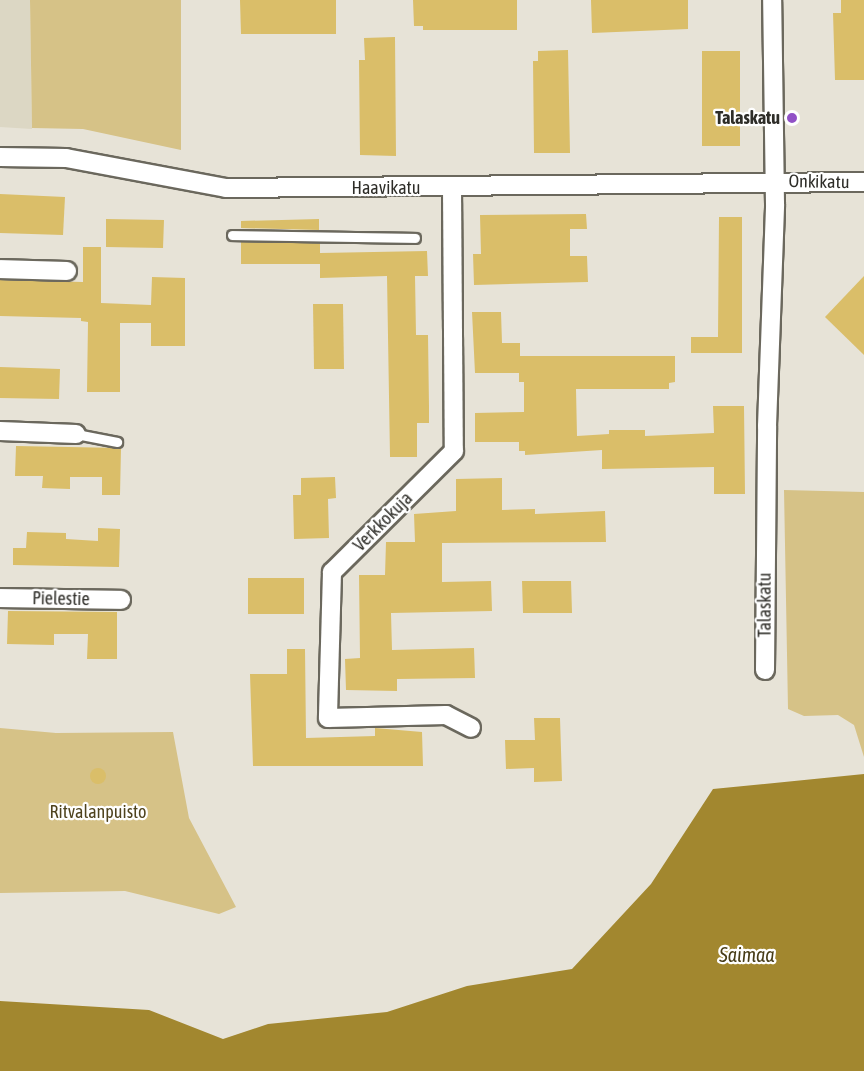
<!DOCTYPE html>
<style>
body{margin:0}
#map{position:relative;width:864px;height:1071px;overflow:hidden;background:#e7e3d7;font-family:"Asap Condensed",sans-serif}
div>[style]{position:absolute}
[style*='--x']{left:calc(var(--x)*1px);top:calc(var(--y)*1px);width:calc(var(--w)*1px);rotate:calc(var(--a)*1deg)}
.built>*{inset:0;background:#dcd7c4}
.green>*{inset:0;background:#d6c287}
.water>*{inset:0;background:#a2872f}
.building>*{inset:0;background:#dabe69}
.round{border-radius:50%}
.roads{filter:drop-shadow(2px 0 #6b685d) drop-shadow(-2px 0 #6b685d) drop-shadow(0 2px #6b685d) drop-shadow(0 -2px #6b685d)}
.lane>*{height:9px;margin:-4.5px;padding:0 4.5px;transform-origin:4.5px;border-radius:4.5px;background:#fff}
.street>*{height:18px;margin:-9px;padding:0 9px;transform-origin:9px;border-radius:9px;background:#fff}
.dots>*{width:16px;height:16px;translate:-50% -50%;box-sizing:border-box;border:3px solid #fff;border-radius:50%}
span{translate:-50% -50%;white-space:nowrap;text-align:center;line-height:1.15;-webkit-text-stroke:4.5px #fff;paint-order:stroke}
.poi-label{font-size:18px;color:#2e2d28;font-weight:700}
.right{translate:-100% -50%;text-align:right}
.street-label{font-size:18px;color:#2e2d28}
.park-label{font-size:18px;color:#4f431e}
.water-label{font-size:20px;color:#473c17;font-style:italic}
</style>
<div id="map">
<div class="built">
<div style="clip-path:polygon(0 0,30px 0,32px 129px,0 127px)"></div>
</div>
<div class="green">
<div style="clip-path:polygon(30px 0,181px 0,181px 150px,83px 129px,32px 128px)"></div>
<div style="clip-path:polygon(784px 490px,864px 492px,864px 757px,854px 725px,838px 715px,804px 716px,788px 709px)"></div>
<div style="clip-path:polygon(0 728px,56px 733px,173px 732px,189px 818px,236px 907px,219px 914px,125px 891px,0 893px)"></div>
</div>
<div class="water">
<div style="clip-path:polygon(864px 774px,864px 1071px,0 1071px,0 1001px,149px 1010px,223px 1039px,268px 1024px,387px 1012px,467px 986px,572px 969px,651px 884px,713px 789px)"></div>
</div>
<div class="building">
<div style="clip-path:polygon(240px 0,336px 0,336px 34px,241px 34px)"></div>
<div style="clip-path:polygon(413px 0,517px 0,517px 30px,423px 30px,423px 26px,414px 26px)"></div>
<div style="clip-path:polygon(591px 0,688px 0,688px 29px,592px 33px)"></div>
<div style="clip-path:polygon(841px 0,864px 0,864px 80px,835px 80px,833px 13px,841px 13px)"></div>
<div style="clip-path:polygon(395px 37px,396px 156px,360px 155px,359px 60px,365px 60px,364px 38px)"></div>
<div style="clip-path:polygon(568px 50px,570px 153px,534px 153px,533px 61px,538px 61px,538px 51px)"></div>
<div style="clip-path:polygon(702px 51px,740px 51px,740px 146px,702px 146px)"></div>
<div style="clip-path:polygon(0 194px,65px 197px,63px 235px,0 233px)"></div>
<div style="clip-path:polygon(586px 214px,587px 229px,570px 229px,570px 256px,587px 256px,588px 282px,474px 285px,473px 254px,481px 254px,480px 215px)"></div>
<div style="clip-path:polygon(719px 217px,742px 217px,742px 353px,691px 353px,691px 337px,718px 337px)"></div>
<div style="clip-path:polygon(106px 219px,164px 220px,163px 248px,106px 247px)"></div>
<div style="clip-path:polygon(319px 219px,319px 230px,241px 228px,241px 221px)"></div>
<div style="clip-path:polygon(241px 242px,320px 243px,320px 262px,320px 253px,427px 251px,428px 276px,415px 276px,416px 335px,428px 335px,429px 407px,429px 423px,417px 423px,417px 457px,390px 457px,387px 276px,320px 278px,320px 264px,241px 264px)"></div>
<div style="clip-path:polygon(83px 247px,101px 247px,101px 303px,151px 305px,152px 277px,185px 278px,185px 346px,151px 346px,151px 323px,120px 323px,120px 392px,87px 392px,88px 322px,81px 321px,81px 318px,0 316px,0 280px,83px 282px)"></div>
<div style="clip-path:polygon(864px 276px,864px 355px,825px 317px)"></div>
<div style="clip-path:polygon(313px 304px,343px 304px,344px 369px,314px 369px)"></div>
<div style="clip-path:polygon(472px 312px,501px 312px,502px 343px,520px 343px,520px 356px,675px 356px,675px 382px,669px 383px,669px 389px,576px 389px,577px 436px,609px 434px,609px 430px,645px 430px,645px 436px,714px 433px,713px 406px,744px 406px,745px 494px,714px 494px,714px 467px,602px 469px,602px 450px,525px 455px,525px 451px,519px 451px,519px 442px,475px 442px,475px 413px,524px 412px,524px 382px,519px 382px,519px 373px,475px 373px)"></div>
<div style="clip-path:polygon(0 367px,60px 369px,59px 399px,0 398px)"></div>
<div style="clip-path:polygon(16px 446px,121px 448px,120px 495px,102px 495px,102px 477px,70px 477px,70px 489px,42px 488px,43px 476px,15px 476px)"></div>
<div style="clip-path:polygon(335px 477px,336px 498px,328px 499px,329px 538px,294px 539px,293px 495px,301px 495px,301px 478px)"></div>
<div style="clip-path:polygon(502px 478px,502px 510px,535px 509px,535px 514px,605px 511px,606px 542px,442px 543px,442px 582px,491px 581px,492px 611px,391px 613px,392px 650px,474px 648px,475px 678px,397px 679px,397px 691px,346px 690px,345px 659px,360px 658px,359px 575px,385px 575px,386px 542px,415px 542px,414px 514px,456px 511px,456px 479px)"></div>
<div style="clip-path:polygon(98px 528px,120px 529px,119px 567px,13px 565px,13px 548px,26px 548px,27px 532px,66px 533px,66px 539px,98px 541px)"></div>
<div style="clip-path:polygon(248px 578px,304px 578px,304px 614px,248px 614px)"></div>
<div style="clip-path:polygon(522px 581px,571px 581px,572px 613px,523px 613px)"></div>
<div style="clip-path:polygon(8px 611px,117px 612px,117px 659px,87px 659px,88px 634px,54px 634px,54px 645px,7px 644px)"></div>
<div style="clip-path:polygon(287px 649px,305px 649px,306px 738px,375px 736px,375px 728px,422px 732px,423px 766px,253px 766px,250px 674px,287px 674px)"></div>
<div style="clip-path:polygon(534px 718px,560px 718px,562px 781px,534px 782px,534px 768px,506px 769px,505px 740px,535px 740px)"></div>
<div class="round" style="left:90px;top:768px;width:16px;height:16px"></div>
</div>
<div class="roads">
<div class="lane">
<div style="--x:232;--y:235;--w:183;--a:0.9"></div>
<div style="--x:76;--y:434;--w:42;--a:11"></div>
</div>
<div class="street">
<div style="--x:0;--y:157;--w:66;--a:0.9"></div>
<div style="--x:66;--y:158;--w:163;--a:10.6"></div>
<div style="--x:226;--y:188;--w:638;--a:-0.54"></div>
<div style="--x:452;--y:188;--w:263;--a:89.6"></div>
<div style="--x:454;--y:451;--w:172;--a:135.2"></div>
<div style="--x:332;--y:572;--w:146;--a:91.6"></div>
<div style="--x:328;--y:718;--w:118;--a:-1.5"></div>
<div style="--x:446;--y:715;--w:28;--a:27"></div>
<div style="--x:0;--y:269;--w:67;--a:1.7"></div>
<div style="--x:0;--y:431;--w:76;--a:2.3"></div>
<div style="--x:0;--y:598;--w:121;--a:0.9"></div>
<div style="--x:765;--y:670;--w:244;--a:-89.5"></div>
<div style="--x:767;--y:426;--w:222;--a:-87.9"></div>
<div style="--x:775;--y:204;--w:204;--a:-90.8"></div>
</div>
</div>
<div class="dots">
<div style="left:792px;top:118px;background:#9151c6"></div>
</div>
<div class="poi-label">
<span class="right" style="left:780px;top:118px">Talaskatu</span>
</div>
<div class="street-label">
<span style="left:819px;top:182px;rotate:1deg">Onkikatu</span>
<span style="left:386px;top:188px">Haavikatu</span>
<span style="left:383px;top:522px;rotate:-45deg">Verkkokuja</span>
<span style="left:61px;top:599px;rotate:1deg">Pielestie</span>
<span style="left:765px;top:605px;rotate:-90deg">Talaskatu</span>
</div>
<div class="park-label">
<span style="left:98px;top:812px">Ritvalanpuisto</span>
</div>
<div class="water-label">
<span style="left:747px;top:954px">Saimaa</span>
</div>
</div>
